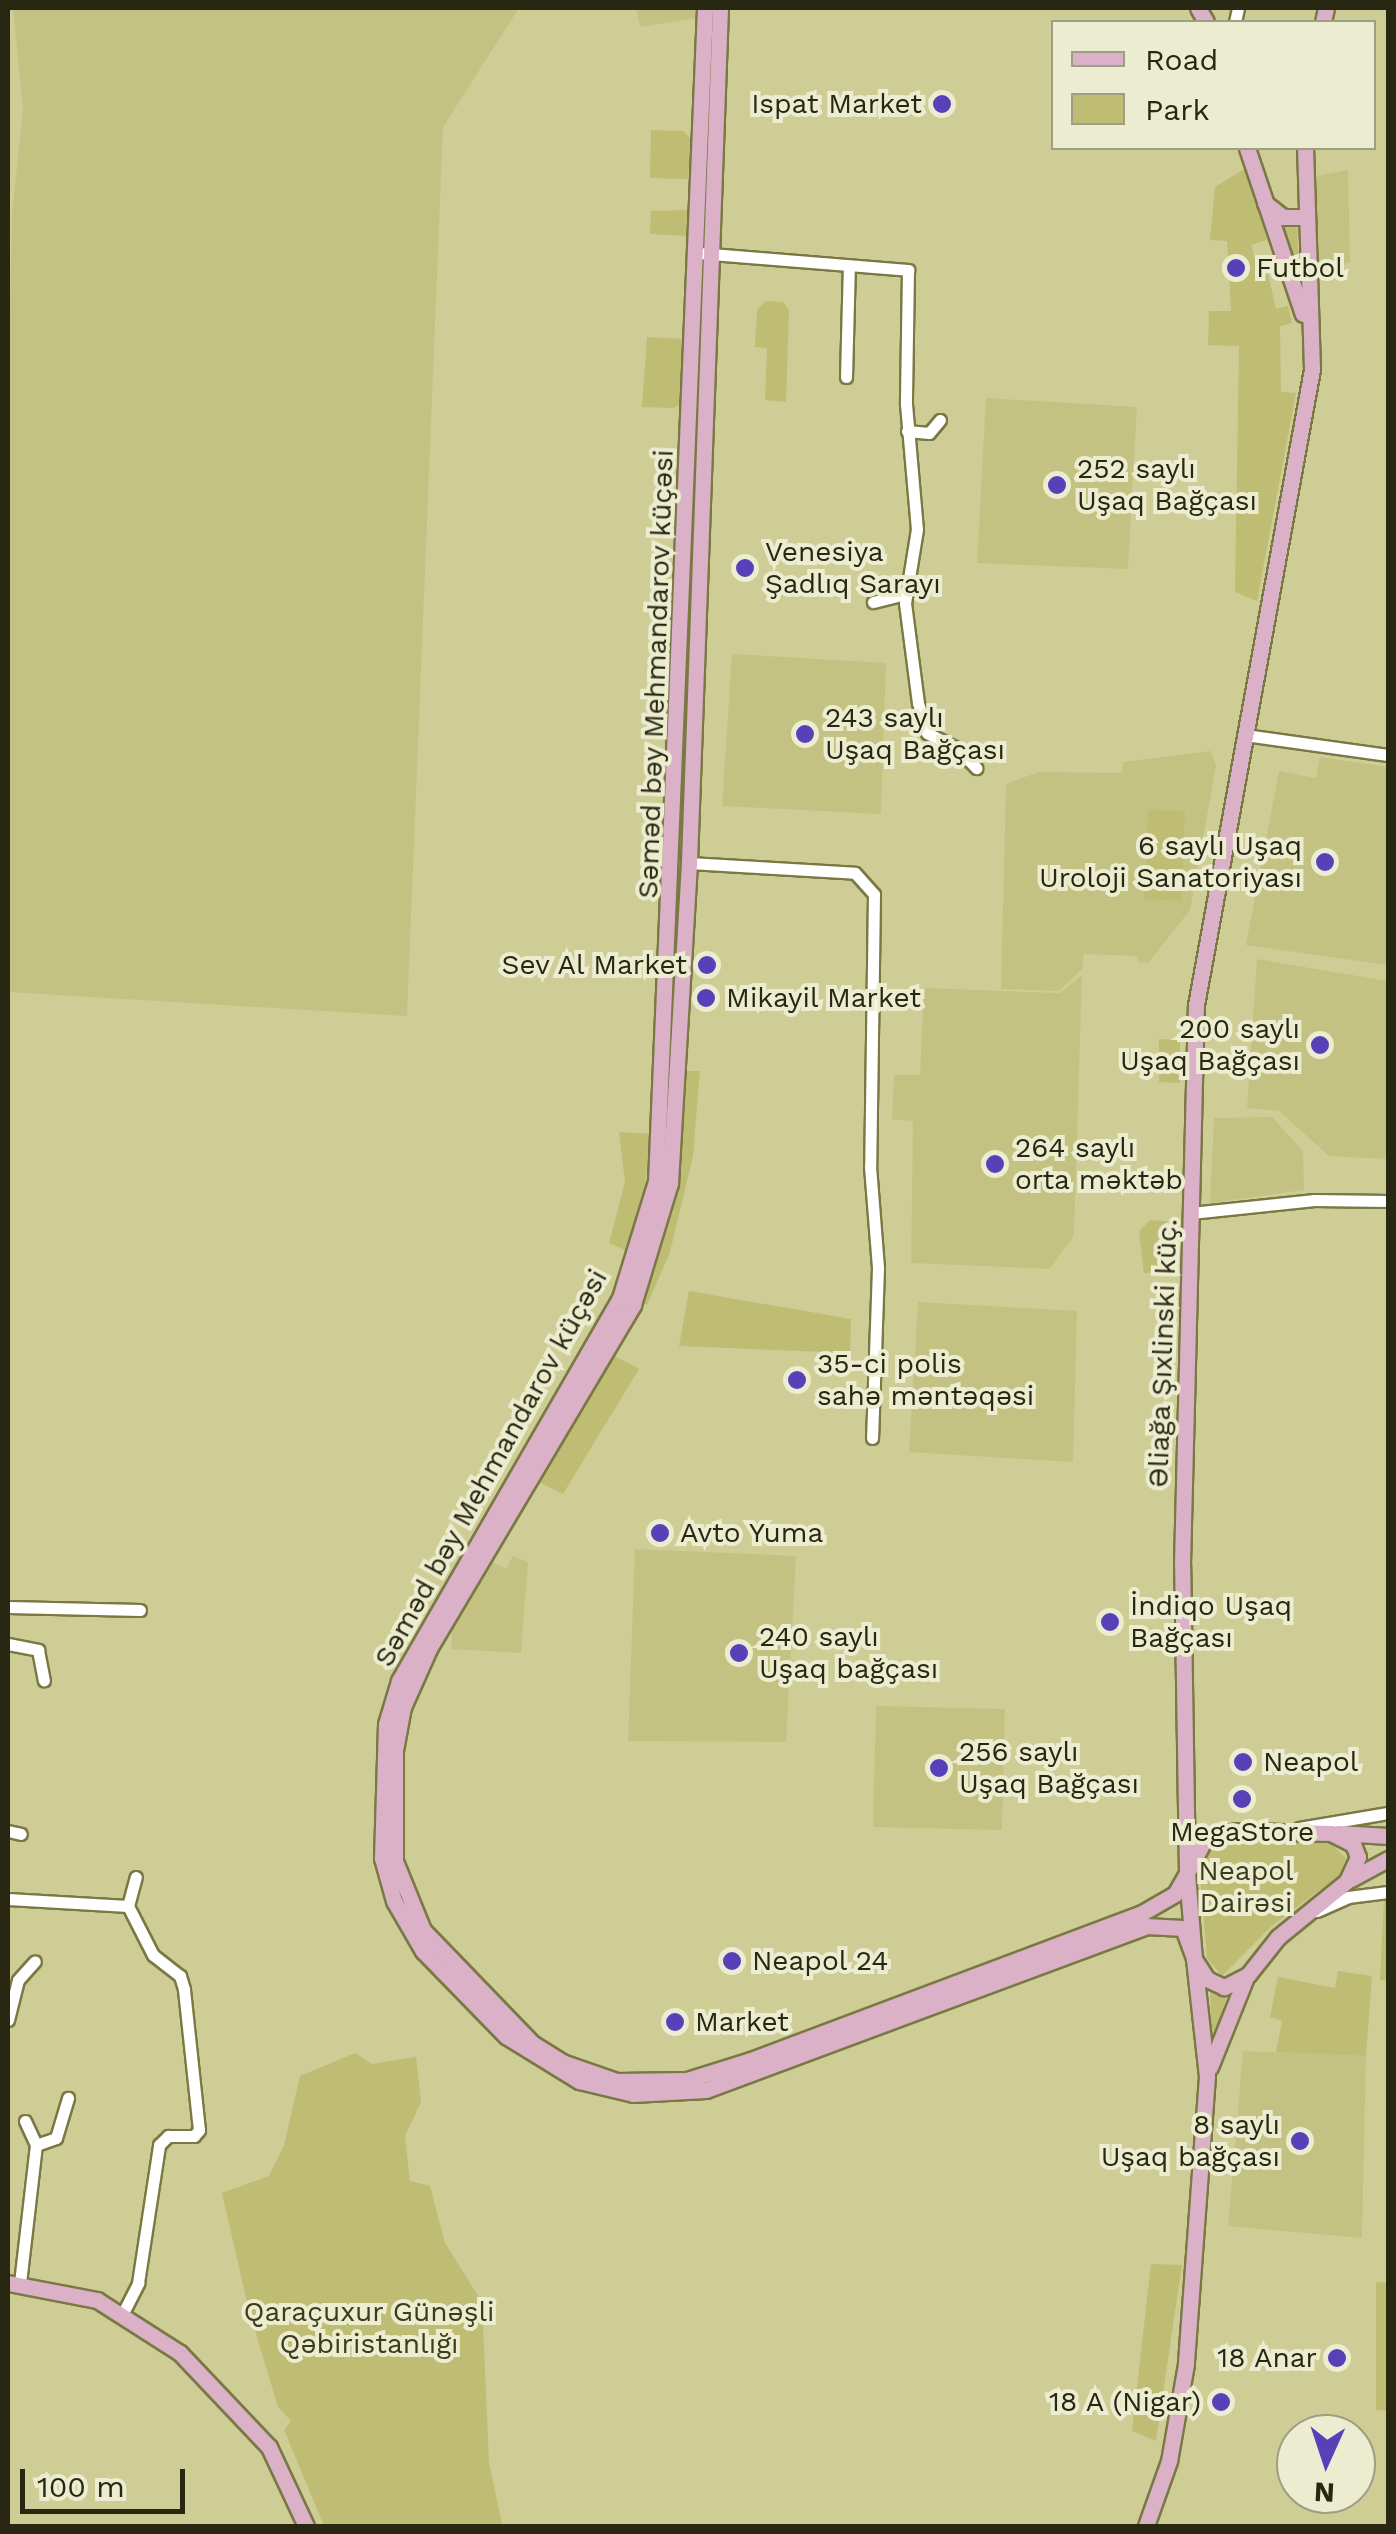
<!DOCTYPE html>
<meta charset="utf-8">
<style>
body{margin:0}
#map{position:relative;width:1396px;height:2534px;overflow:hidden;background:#cfcd96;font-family:"Work Sans",sans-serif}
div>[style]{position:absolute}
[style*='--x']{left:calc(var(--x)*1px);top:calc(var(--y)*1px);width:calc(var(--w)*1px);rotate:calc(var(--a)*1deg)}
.built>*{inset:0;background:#c4c282}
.green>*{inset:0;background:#bfbc74}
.roads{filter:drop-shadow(2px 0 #7a7843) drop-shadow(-2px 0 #7a7843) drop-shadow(0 2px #7a7843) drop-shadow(0 -2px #7a7843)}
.minor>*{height:11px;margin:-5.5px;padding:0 5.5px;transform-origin:5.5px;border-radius:5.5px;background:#fff}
.major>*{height:15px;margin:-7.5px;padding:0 7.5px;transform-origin:7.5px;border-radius:7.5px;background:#dbb1c8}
.dots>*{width:28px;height:28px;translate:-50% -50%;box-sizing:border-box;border:5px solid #ececd0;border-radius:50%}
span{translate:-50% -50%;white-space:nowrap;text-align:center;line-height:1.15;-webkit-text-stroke:8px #ececd0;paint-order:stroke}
.poi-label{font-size:28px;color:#282812}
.right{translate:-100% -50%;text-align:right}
.left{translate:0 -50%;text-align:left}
.street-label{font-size:28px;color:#282812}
.park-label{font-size:28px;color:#3d3b1a}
.frame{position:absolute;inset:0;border:10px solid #282812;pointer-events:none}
.legend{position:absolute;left:1051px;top:20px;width:325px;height:130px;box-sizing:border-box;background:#ececd0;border:2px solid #9e9e84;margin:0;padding:12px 18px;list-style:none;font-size:30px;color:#282812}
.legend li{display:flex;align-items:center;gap:20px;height:50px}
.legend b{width:50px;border:2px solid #9e9e84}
.north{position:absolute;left:1276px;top:2414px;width:100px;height:100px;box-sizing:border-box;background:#ececd0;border:2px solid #9e9e84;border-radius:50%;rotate:183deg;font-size:28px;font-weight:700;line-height:40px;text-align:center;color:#282812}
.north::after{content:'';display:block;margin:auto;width:35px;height:45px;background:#5840b8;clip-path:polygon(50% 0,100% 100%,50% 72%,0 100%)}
.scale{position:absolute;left:20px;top:2469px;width:165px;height:45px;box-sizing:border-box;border:5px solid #282812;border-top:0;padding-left:12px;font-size:30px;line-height:35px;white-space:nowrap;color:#282812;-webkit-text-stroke:8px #ececd0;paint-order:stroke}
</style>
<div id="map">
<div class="built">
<div style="clip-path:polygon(13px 8px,519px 8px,443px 127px,407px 1016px,8px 992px,8px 404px,12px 214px,23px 110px)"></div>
<div style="clip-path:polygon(636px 8px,696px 8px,698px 18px,640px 27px)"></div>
<div style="clip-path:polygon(1348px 170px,1350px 262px,1313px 273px,1310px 177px)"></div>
<div style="clip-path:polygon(986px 398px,1137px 407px,1128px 569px,977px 563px)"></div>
<div style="clip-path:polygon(732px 654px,886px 663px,881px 814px,722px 806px)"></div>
<div style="clip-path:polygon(1211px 751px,1216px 766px,1190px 910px,1148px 963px,1138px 962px,1137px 956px,1084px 954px,1082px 969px,1059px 991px,1001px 989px,1006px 784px,1039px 772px,1122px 773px,1123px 762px)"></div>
<div style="clip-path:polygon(1320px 757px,1388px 767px,1388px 965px,1246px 945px,1279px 771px,1316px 778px)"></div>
<div style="clip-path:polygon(1257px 959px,1388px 981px,1388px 1159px,1329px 1156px,1279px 1111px,1247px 1108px)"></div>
<div style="clip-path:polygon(1082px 975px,1074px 1235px,1050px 1269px,911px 1263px,913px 1121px,892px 1119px,894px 1075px,920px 1075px,924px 988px,1060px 993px)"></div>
<div style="clip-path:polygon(1272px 1117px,1303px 1151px,1304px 1190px,1210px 1203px,1214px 1118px)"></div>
<div style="clip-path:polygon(918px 1302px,1077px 1311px,1073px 1462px,909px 1452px)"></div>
<div style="clip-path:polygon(635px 1549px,796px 1556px,786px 1742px,628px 1741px)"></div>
<div style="clip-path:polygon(513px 1556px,528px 1562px,521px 1653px,451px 1649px,452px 1625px,493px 1562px,506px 1569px)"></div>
<div style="clip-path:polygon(876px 1706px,1005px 1709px,1002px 1830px,873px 1827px)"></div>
<div style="clip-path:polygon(1243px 2051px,1366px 2056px,1362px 2238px,1228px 2226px)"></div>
</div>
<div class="green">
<div style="clip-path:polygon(651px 130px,684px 131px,691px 140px,688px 179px,650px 178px)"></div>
<div style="clip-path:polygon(1246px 168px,1267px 240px,1251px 245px,1259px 275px,1268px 274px,1276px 309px,1288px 306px,1292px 323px,1280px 326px,1281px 392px,1296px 393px,1257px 601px,1235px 592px,1239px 346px,1208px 345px,1209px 311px,1231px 311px,1227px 241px,1210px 240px,1215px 187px)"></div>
<div style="clip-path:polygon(690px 210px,688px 236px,650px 234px,651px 211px)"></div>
<div style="clip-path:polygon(1274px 222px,1297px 226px,1301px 293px)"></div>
<div style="clip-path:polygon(766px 301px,783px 302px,789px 310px,786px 402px,765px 400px,767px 348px,755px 347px,757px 309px)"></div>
<div style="clip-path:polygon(647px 337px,687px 339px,684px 402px,673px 408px,642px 407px)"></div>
<div style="clip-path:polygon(1148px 810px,1185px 811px,1181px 901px,1144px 899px)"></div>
<div style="clip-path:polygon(1159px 1039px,1180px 1040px,1180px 1083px,1159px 1082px)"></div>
<div style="clip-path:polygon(686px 1071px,700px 1071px,693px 1156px,670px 1252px,647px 1305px,640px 1302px,673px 1211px)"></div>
<div style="clip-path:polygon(619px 1132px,651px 1134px,642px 1208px,629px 1252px,609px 1243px,625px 1182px)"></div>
<div style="clip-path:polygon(1150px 1220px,1179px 1222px,1178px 1274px,1144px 1273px,1139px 1231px)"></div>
<div style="clip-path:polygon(689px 1291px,851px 1319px,850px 1353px,679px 1346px)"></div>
<div style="clip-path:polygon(613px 1355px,639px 1369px,563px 1494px,537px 1481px)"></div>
<div style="clip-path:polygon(1217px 1842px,1330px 1843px,1346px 1858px,1340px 1875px,1273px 1925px,1222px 1976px,1207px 1958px,1199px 1863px)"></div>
<div style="clip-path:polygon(1384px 1901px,1388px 1901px,1388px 1981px,1380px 1980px)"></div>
<div style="clip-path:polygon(1338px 1971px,1372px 1976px,1366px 2056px,1276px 2052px,1282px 2021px,1270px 2017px,1278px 1977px,1335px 1988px)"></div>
<div style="clip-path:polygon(1210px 1992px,1227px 1995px,1212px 2042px)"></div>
<div style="clip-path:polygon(355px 2053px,372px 2064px,416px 2057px,421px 2102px,405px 2136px,410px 2181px,430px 2186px,445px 2243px,482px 2302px,489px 2462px,502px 2524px,515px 2526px,324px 2526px,284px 2430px,291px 2421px,278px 2407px,249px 2311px,222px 2193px,269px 2176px,284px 2145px,300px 2076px)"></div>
<div style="clip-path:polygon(1151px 2264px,1182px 2265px,1156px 2441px,1132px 2431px)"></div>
<div style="clip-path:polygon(1376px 2282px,1388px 2283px,1388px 2411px,1376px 2410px)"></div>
</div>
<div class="roads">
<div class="minor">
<div style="--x:1235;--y:22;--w:14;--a:-78"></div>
<div style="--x:698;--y:253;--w:211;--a:4.6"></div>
<div style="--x:908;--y:270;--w:134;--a:90.9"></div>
<div style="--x:906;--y:404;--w:125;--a:85"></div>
<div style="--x:917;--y:529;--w:75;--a:99.2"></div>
<div style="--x:905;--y:603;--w:101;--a:82.6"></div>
<div style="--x:918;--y:703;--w:31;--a:73"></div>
<div style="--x:927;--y:733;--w:34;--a:27"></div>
<div style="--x:957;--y:748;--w:28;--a:46"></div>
<div style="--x:846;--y:377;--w:111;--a:-88.5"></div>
<div style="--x:907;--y:431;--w:22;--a:5"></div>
<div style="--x:929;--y:433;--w:17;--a:-50"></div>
<div style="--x:873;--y:602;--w:33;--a:-14"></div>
<div style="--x:1245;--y:735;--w:144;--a:8"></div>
<div style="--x:689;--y:863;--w:166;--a:3.4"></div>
<div style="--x:855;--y:873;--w:28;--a:48"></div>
<div style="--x:874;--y:894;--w:272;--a:90.8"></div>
<div style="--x:870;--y:1166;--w:102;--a:85.5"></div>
<div style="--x:878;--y:1268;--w:170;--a:92"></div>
<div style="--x:1191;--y:1213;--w:124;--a:-6"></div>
<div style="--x:1314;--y:1200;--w:74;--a:0.8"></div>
<div style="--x:8;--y:1607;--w:132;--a:1.3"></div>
<div style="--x:8;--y:1644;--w:31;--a:11"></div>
<div style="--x:38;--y:1650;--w:31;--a:79"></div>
<div style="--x:1299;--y:1828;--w:90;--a:-9.6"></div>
<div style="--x:8;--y:1831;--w:13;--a:13"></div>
<div style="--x:8;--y:1899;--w:120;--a:3.3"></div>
<div style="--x:128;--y:1906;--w:30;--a:-75"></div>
<div style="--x:1317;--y:1911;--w:34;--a:-24"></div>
<div style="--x:1348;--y:1897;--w:40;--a:-7.1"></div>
<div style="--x:8;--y:2020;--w:41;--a:-76"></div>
<div style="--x:18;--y:1980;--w:25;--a:-48"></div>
<div style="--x:25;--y:2121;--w:26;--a:65"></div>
<div style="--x:20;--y:2283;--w:139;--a:-83.4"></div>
<div style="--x:36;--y:2145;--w:21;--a:-19"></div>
<div style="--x:56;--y:2138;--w:42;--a:-73.3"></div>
<div style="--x:123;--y:2313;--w:34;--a:-63"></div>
<div style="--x:138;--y:2283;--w:140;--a:-81.3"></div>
<div style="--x:159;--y:2145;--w:13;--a:-45"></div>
<div style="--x:168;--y:2136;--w:26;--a:0"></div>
<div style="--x:194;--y:2136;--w:8;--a:-50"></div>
<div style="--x:199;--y:2130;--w:142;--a:-96.1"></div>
<div style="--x:184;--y:1989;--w:14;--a:-107"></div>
<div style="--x:180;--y:1976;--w:34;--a:-142"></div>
<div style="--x:153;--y:1955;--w:55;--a:-117"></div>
</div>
<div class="major">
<div style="--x:705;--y:8;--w:1174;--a:92.39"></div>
<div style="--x:656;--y:1181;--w:122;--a:107.1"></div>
<div style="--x:620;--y:1298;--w:442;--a:120"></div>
<div style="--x:399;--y:1681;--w:45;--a:106.8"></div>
<div style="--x:386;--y:1724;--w:134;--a:91.7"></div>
<div style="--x:382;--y:1858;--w:45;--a:74.4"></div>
<div style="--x:394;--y:1901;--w:58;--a:59.9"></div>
<div style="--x:423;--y:1951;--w:119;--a:45.7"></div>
<div style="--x:506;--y:2036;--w:86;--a:31.7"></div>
<div style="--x:579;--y:2081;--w:56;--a:13.5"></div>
<div style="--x:633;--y:2094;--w:73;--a:-3.1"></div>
<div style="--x:706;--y:2090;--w:470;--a:-20.4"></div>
<div style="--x:1146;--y:1926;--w:37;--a:3"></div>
<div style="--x:1183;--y:1928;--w:33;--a:70"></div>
<div style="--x:1194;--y:1959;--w:118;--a:83.7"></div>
<div style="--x:1207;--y:2076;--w:289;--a:94.2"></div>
<div style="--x:1186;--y:2364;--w:98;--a:99.9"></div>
<div style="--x:1169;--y:2461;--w:69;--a:109.5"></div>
<div style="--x:720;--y:8;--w:856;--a:92.08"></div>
<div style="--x:689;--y:863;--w:321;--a:93.4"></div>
<div style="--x:670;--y:1183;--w:127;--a:106.9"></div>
<div style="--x:633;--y:1305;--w:400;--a:120.7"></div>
<div style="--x:429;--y:1649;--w:64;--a:114.1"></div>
<div style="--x:403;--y:1707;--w:44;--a:100.5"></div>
<div style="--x:395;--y:1750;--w:111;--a:90"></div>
<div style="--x:395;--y:1861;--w:74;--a:67.9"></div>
<div style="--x:423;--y:1930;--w:157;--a:46"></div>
<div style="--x:532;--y:2043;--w:36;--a:32"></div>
<div style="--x:562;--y:2062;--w:58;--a:19.1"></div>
<div style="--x:617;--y:2081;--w:70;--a:-0.8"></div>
<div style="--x:687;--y:2080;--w:67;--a:-17.4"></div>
<div style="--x:751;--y:2060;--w:418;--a:-20.6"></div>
<div style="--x:1142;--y:1913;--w:38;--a:-30"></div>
<div style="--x:1175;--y:1894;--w:24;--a:-60"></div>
<div style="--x:1187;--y:1873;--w:309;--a:-90.9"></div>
<div style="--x:1182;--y:1564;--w:559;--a:-88.57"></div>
<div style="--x:1196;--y:1005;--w:646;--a:-79.66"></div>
<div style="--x:1312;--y:369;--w:221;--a:-91.8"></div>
<div style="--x:1198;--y:8;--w:16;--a:60"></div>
<div style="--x:1323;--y:22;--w:14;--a:-78"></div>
<div style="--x:1247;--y:148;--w:175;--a:71.4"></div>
<div style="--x:1265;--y:203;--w:23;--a:38"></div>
<div style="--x:1283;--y:217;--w:19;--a:0"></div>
<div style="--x:1236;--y:1831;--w:95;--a:1.2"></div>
<div style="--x:1331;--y:1833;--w:25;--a:27"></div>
<div style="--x:1353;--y:1844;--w:14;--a:69"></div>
<div style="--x:1358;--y:1857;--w:26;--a:115"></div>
<div style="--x:1347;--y:1881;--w:89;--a:140.9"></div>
<div style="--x:1278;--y:1937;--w:48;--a:128.3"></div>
<div style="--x:1248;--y:1975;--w:27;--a:153"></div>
<div style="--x:1224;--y:1987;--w:19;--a:-155"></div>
<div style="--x:1207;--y:1979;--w:24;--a:-123"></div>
<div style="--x:1194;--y:1959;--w:86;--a:-94.7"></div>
<div style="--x:1187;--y:1873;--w:41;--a:-62.2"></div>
<div style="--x:1206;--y:1837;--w:31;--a:-11"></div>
<div style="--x:1338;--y:1833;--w:50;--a:3.4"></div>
<div style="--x:1351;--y:1879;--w:42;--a:-28.4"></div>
<div style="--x:1210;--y:2067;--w:97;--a:-68.2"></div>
<div style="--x:8;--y:2283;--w:91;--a:10.8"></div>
<div style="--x:97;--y:2300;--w:98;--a:32.6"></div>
<div style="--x:180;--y:2353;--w:129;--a:46.6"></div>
<div style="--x:269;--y:2447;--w:87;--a:64.9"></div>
</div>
</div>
<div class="dots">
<div style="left:942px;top:104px;background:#5840b8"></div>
<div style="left:1236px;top:268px;background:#5840b8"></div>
<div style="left:1057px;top:485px;background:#5840b8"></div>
<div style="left:745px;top:568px;background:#5840b8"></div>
<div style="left:805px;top:734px;background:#5840b8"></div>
<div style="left:1325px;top:862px;background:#5840b8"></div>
<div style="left:707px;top:965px;background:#5840b8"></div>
<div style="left:706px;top:998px;background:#5840b8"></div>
<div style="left:1320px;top:1045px;background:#5840b8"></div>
<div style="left:995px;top:1164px;background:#5840b8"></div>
<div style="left:797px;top:1380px;background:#5840b8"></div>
<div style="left:660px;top:1533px;background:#5840b8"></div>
<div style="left:1110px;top:1622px;background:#5840b8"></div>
<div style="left:739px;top:1653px;background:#5840b8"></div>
<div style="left:1243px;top:1762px;background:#5840b8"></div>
<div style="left:939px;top:1768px;background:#5840b8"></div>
<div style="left:1242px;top:1799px;background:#5840b8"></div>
<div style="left:732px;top:1961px;background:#5840b8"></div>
<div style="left:675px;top:2022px;background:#5840b8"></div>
<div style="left:1300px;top:2141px;background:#5840b8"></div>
<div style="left:1337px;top:2358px;background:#5840b8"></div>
<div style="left:1221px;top:2402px;background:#5840b8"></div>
</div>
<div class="poi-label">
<span class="right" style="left:922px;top:104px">Ispat Market</span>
<span class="left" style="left:1256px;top:268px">Futbol</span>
<span class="left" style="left:1077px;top:485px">252 saylı<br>Uşaq Bağçası</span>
<span class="left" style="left:765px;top:568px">Venesiya<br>Şadlıq Sarayı</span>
<span class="left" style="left:825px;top:734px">243 saylı<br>Uşaq Bağçası</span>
<span class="right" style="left:1302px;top:862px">6 saylı Uşaq<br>Uroloji Sanatoriyası</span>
<span class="right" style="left:687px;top:965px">Sev Al Market</span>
<span class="left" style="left:726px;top:998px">Mikayil Market</span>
<span class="right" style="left:1300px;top:1045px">200 saylı<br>Uşaq Bağçası</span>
<span class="left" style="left:1015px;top:1164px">264 saylı<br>orta məktəb</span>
<span class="left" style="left:817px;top:1380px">35-ci polis<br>sahə məntəqəsi</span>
<span class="left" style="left:680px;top:1533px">Avto Yuma</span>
<span class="left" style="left:1130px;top:1622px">İndiqo Uşaq<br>Bağçası</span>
<span class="left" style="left:759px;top:1653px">240 saylı<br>Uşaq bağçası</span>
<span class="left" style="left:959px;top:1768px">256 saylı<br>Uşaq Bağçası</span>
<span class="left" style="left:1263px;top:1762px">Neapol</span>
<span style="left:1242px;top:1832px">MegaStore</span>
<span class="left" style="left:752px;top:1961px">Neapol 24</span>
<span class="left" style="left:695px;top:2022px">Market</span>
<span class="right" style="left:1280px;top:2141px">8 saylı<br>Uşaq bağçası</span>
<span class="right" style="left:1317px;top:2358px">18 Anar</span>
<span class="right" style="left:1201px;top:2402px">18 A (Nigar)</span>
</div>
<div class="street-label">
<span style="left:656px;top:674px;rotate:-88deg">Səməd bəy Mehmandarov küçəsi</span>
<span style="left:1163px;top:1353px;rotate:-88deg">Əliağa Şıxlinski küç.</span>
<span style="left:491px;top:1468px;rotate:-61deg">Səməd bəy Mehmandarov küçəsi</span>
</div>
<div class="park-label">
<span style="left:1246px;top:1887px">Neapol<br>Dairəsi</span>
<span style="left:369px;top:2328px">Qaraçuxur Günəşli<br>Qəbiristanlığı</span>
</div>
<div class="frame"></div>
<ul class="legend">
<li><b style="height:12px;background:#dbb1c8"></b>Road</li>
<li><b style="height:28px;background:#bfbc74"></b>Park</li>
</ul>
<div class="north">N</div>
<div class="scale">100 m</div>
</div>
